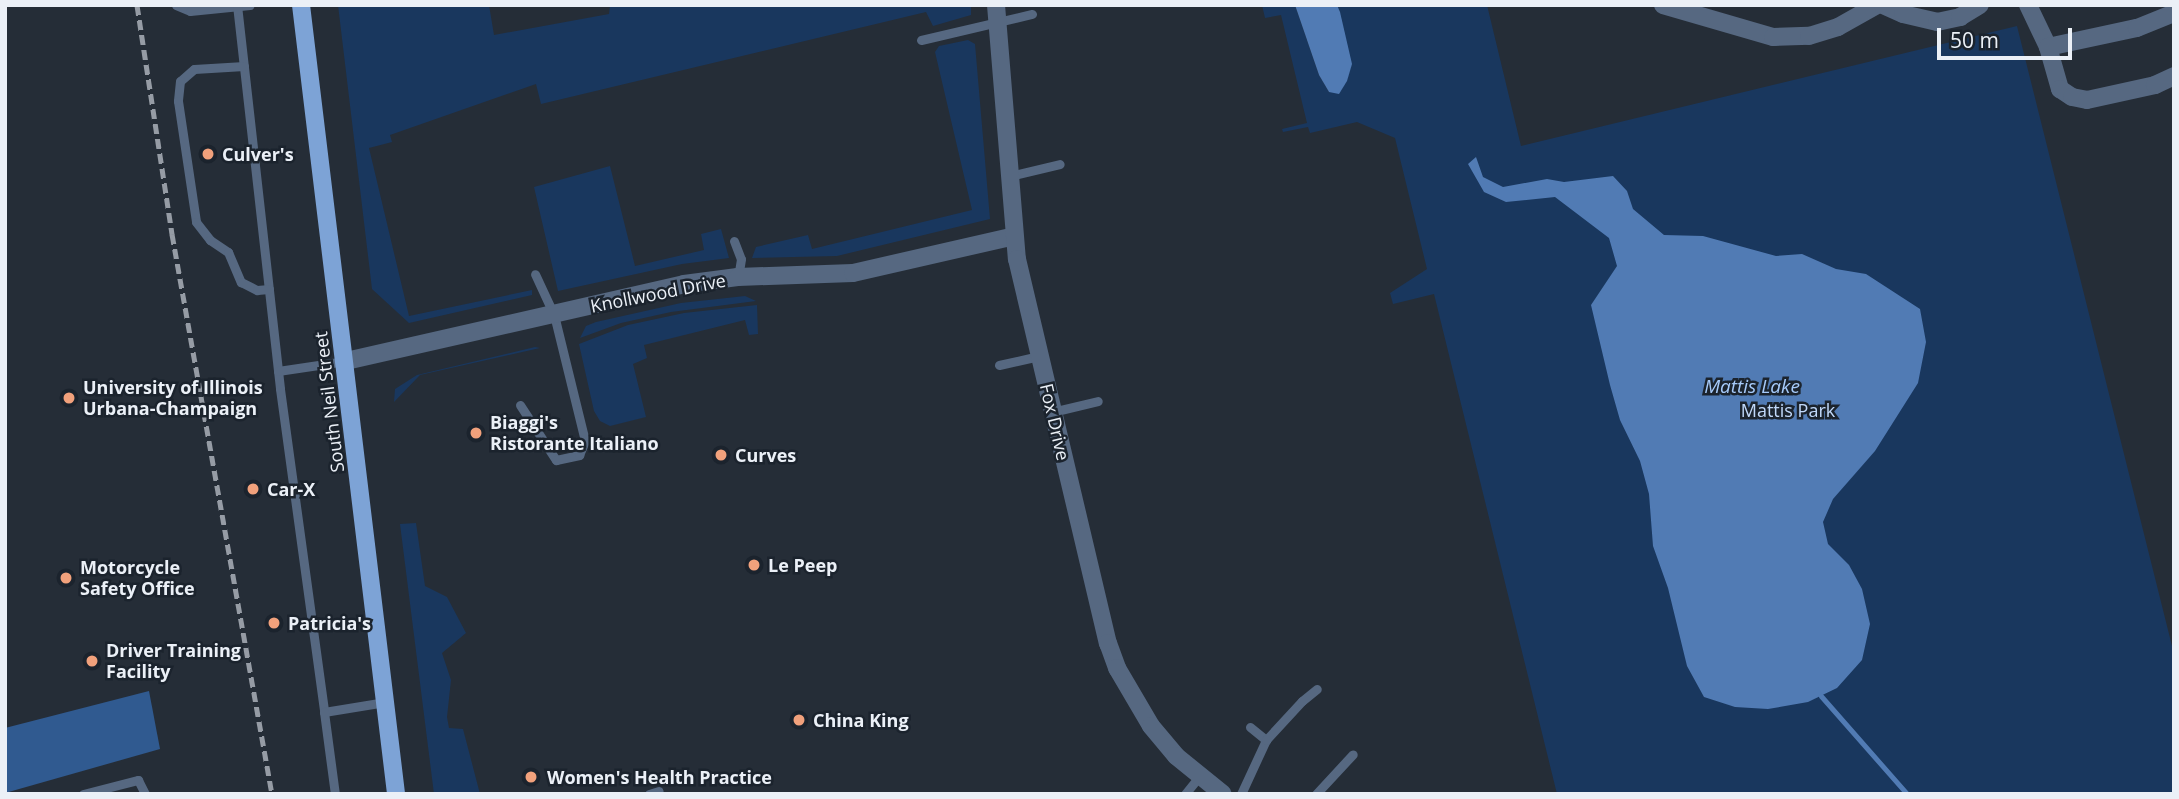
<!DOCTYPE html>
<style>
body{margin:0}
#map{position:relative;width:2179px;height:799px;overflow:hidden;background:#252d37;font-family:"Open Sans",sans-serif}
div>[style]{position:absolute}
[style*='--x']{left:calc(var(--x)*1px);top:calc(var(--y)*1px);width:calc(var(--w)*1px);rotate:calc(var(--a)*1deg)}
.green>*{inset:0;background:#19375e}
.forest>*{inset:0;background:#305a90}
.water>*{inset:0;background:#517bb4}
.stream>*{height:5px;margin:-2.5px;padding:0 2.5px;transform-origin:2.5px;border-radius:2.5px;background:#517bb4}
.service>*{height:9px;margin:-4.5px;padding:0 4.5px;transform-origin:4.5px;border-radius:4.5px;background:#566881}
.minor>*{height:18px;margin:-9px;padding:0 9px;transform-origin:9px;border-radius:9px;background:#566881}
.tertiary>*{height:18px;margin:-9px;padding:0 9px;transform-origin:9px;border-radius:9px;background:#566881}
.primary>*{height:18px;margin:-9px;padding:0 9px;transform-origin:9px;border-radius:9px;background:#7da3d6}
.rail>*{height:5px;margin-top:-2.5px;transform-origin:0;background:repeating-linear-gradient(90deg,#969ca5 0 10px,transparent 0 15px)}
.dots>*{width:19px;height:19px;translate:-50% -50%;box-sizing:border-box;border:4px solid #1b232d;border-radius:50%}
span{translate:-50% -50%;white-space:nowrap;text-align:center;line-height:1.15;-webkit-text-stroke:5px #1b232d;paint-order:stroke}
.poi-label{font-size:18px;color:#ebf0f7;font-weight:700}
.left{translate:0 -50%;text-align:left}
.street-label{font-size:18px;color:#ebf0f7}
.park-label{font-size:18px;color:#c1d9fa}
.water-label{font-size:19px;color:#a6cafa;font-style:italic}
.frame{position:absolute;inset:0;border:7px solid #ebf0f7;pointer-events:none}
.scale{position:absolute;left:1937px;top:28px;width:135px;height:32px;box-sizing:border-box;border:4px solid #ebf0f7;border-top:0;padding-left:9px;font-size:21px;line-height:24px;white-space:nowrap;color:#ebf0f7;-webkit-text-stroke:5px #1b232d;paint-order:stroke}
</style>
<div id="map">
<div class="green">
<div style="clip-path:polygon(338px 5px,489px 5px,494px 35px,609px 14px,610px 5px,971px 5px,971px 15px,933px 26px,926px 12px,541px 104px,536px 84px,390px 135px,392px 142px,369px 148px,409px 316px,532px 290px,532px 295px,409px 323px,372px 289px)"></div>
<div style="clip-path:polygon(1262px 5px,1295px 5px,1319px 75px,1329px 92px,1345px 38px,1337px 5px,1487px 5px,1521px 146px,2017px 26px,2174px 654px,2174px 794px,1557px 794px,1434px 294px,1393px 304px,1390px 293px,1427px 269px,1395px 138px,1357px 122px,1310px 133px,1308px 127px,1283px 132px,1282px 129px,1307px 123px,1281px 15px,1265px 18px)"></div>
<div style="clip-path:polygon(968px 40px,975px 44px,990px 219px,837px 256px,752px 258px,756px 247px,808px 235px,812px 249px,972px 210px,935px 52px,939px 46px)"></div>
<div style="clip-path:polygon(610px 166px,635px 266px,704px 250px,701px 234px,721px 229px,729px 258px,682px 264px,558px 291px,534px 187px)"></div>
<div style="clip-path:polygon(745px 296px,756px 301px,671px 312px,621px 323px,580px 338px,586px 326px,596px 322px,681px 303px)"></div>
<div style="clip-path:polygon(757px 305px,758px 334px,749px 335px,745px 320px,644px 345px,647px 358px,633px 364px,646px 417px,610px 426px,600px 421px,594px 411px,579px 344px,628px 325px,684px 313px)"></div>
<div style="clip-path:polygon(535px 347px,540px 348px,420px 375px,394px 402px,395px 389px,417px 375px)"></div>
<div style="clip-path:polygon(416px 523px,425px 586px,447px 597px,466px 633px,442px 653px,451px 680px,447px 717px,449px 728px,463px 729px,480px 794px,434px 794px,400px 524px)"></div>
</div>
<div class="forest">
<div style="clip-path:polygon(149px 691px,160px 749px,5px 793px,5px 728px)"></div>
</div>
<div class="water">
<div style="clip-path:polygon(1295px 5px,1337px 5px,1340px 12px,1352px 64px,1347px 81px,1339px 94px,1329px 92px,1319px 75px)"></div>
<div style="clip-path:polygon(1476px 157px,1483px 177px,1503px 187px,1547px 179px,1564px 182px,1613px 176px,1627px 191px,1633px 209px,1664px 235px,1703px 236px,1776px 256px,1802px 254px,1836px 269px,1866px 274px,1920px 309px,1926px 342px,1918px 383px,1875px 451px,1833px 499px,1823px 522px,1828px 544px,1849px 565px,1862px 589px,1870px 624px,1862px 660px,1837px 688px,1808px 702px,1768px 709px,1735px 707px,1704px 697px,1687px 666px,1668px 588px,1653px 546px,1649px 494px,1640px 461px,1620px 420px,1610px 385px,1591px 305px,1617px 266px,1609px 238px,1555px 197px,1506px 202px,1484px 192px,1468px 164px)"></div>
</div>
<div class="stream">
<div style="--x:1821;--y:696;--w:130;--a:48.7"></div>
</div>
<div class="service">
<div style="--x:176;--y:5;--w:15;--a:23"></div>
<div style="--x:190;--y:11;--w:60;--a:-5.7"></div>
<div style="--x:237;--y:5;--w:386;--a:83.6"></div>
<div style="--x:280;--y:389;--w:326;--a:82.2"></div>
<div style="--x:324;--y:712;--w:62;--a:-9.3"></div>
<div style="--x:921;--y:40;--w:114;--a:-13.2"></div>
<div style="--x:244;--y:66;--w:50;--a:176.6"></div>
<div style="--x:194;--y:69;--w:18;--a:139"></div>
<div style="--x:180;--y:81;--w:20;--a:96"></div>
<div style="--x:178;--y:101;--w:122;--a:81.5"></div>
<div style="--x:196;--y:222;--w:23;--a:52"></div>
<div style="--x:210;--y:240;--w:22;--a:34"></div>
<div style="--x:228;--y:252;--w:33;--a:67"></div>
<div style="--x:241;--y:282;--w:18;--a:27"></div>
<div style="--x:257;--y:290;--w:12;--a:-5"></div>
<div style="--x:1010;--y:176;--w:51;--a:-13.5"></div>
<div style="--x:734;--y:241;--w:19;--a:69"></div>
<div style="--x:741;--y:259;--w:18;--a:99"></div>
<div style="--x:999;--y:365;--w:41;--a:-12.7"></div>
<div style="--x:278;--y:371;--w:68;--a:-8.5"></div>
<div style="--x:520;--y:405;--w:66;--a:56.8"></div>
<div style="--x:556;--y:460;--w:24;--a:-12"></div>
<div style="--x:579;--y:455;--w:15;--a:-67"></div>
<div style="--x:585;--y:441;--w:130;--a:-103.8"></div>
<div style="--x:554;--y:315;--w:45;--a:-114.9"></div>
<div style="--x:1052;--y:412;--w:47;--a:-13.4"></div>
<div style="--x:324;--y:712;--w:83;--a:82.4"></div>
<div style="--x:1250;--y:727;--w:21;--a:39"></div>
<div style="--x:83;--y:794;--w:57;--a:-14.3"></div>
<div style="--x:138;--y:780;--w:16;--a:63"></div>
<div style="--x:649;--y:794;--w:10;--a:-17"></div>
<div style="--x:1185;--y:794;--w:22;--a:-51"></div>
<div style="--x:1241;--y:794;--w:60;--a:-65.2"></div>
<div style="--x:1266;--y:740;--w:53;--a:-47.3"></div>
<div style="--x:1302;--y:701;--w:19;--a:-39"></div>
<div style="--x:1316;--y:794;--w:54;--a:-47.2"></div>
</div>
<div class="minor">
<div style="--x:1663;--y:5;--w:115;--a:16.2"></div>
<div style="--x:1773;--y:37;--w:36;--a:-2"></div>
<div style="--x:1809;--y:36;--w:30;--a:-17"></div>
<div style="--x:1838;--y:27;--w:45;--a:-29.4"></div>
<div style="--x:1883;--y:5;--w:22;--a:24"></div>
<div style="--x:1903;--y:14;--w:35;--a:13"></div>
<div style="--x:1937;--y:22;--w:24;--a:-12"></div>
<div style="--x:1960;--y:17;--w:23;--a:-31"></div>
<div style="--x:2028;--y:5;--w:47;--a:64.5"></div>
<div style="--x:2048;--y:47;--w:44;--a:74.1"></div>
<div style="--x:2060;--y:89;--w:14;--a:34"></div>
<div style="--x:2072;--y:97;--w:15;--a:11"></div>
<div style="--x:2087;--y:100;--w:70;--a:-12.4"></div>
<div style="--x:2155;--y:85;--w:21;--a:-25"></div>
<div style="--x:2048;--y:47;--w:91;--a:-12.1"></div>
<div style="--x:2137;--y:28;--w:40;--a:-22"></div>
<div style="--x:346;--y:361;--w:347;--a:-12.8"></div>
<div style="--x:684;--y:284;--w:54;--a:-7.4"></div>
<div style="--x:738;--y:277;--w:115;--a:-2"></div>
<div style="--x:853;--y:273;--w:165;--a:-12.9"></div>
</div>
<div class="tertiary">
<div style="--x:996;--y:5;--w:255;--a:85.3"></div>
<div style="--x:1017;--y:259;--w:395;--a:76.7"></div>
<div style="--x:1108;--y:643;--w:27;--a:70"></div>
<div style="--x:1117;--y:668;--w:67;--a:59.6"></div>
<div style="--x:1151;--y:726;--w:39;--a:50"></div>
<div style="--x:1176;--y:756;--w:60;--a:39"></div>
</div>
<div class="primary">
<div style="--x:301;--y:5;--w:795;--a:83.13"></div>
</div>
<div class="rail">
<div style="--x:137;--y:5;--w:232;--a:81.3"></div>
<div style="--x:172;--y:234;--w:569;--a:79.88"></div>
</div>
<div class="dots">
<div style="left:208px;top:154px;background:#f1a17c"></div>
<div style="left:69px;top:398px;background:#f1a17c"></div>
<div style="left:476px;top:433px;background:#f1a17c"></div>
<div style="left:721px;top:455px;background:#f1a17c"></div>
<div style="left:253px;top:489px;background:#f1a17c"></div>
<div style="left:754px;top:565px;background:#f1a17c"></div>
<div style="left:66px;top:578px;background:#f1a17c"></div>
<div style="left:274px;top:623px;background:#f1a17c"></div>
<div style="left:92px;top:661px;background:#f1a17c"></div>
<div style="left:799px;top:720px;background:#f1a17c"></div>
<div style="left:531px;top:777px;background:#f1a17c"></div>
</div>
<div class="poi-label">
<span class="left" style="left:222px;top:154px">Culver's</span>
<span class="left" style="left:83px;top:398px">University of Illinois<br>Urbana-Champaign</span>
<span class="left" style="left:490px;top:433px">Biaggi's<br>Ristorante Italiano</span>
<span class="left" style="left:735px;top:455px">Curves</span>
<span class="left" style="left:267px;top:489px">Car-X</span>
<span class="left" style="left:768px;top:565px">Le Peep</span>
<span class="left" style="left:80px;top:578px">Motorcycle<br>Safety Office</span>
<span class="left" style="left:288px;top:623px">Patricia's</span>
<span class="left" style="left:106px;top:661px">Driver Training<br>Facility</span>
<span class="left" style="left:813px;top:720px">China King</span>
<span class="left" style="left:547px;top:777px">Women's Health Practice</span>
</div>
<div class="street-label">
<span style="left:658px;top:293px;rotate:-11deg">Knollwood Drive</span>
<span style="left:329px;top:402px;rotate:-97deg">South Neil Street</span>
<span style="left:1055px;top:422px;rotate:77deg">Fox Drive</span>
</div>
<div class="park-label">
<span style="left:1788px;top:410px">Mattis Park</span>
</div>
<div class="water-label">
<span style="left:1752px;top:387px">Mattis Lake</span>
</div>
<div class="frame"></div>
<div class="scale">50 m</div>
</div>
